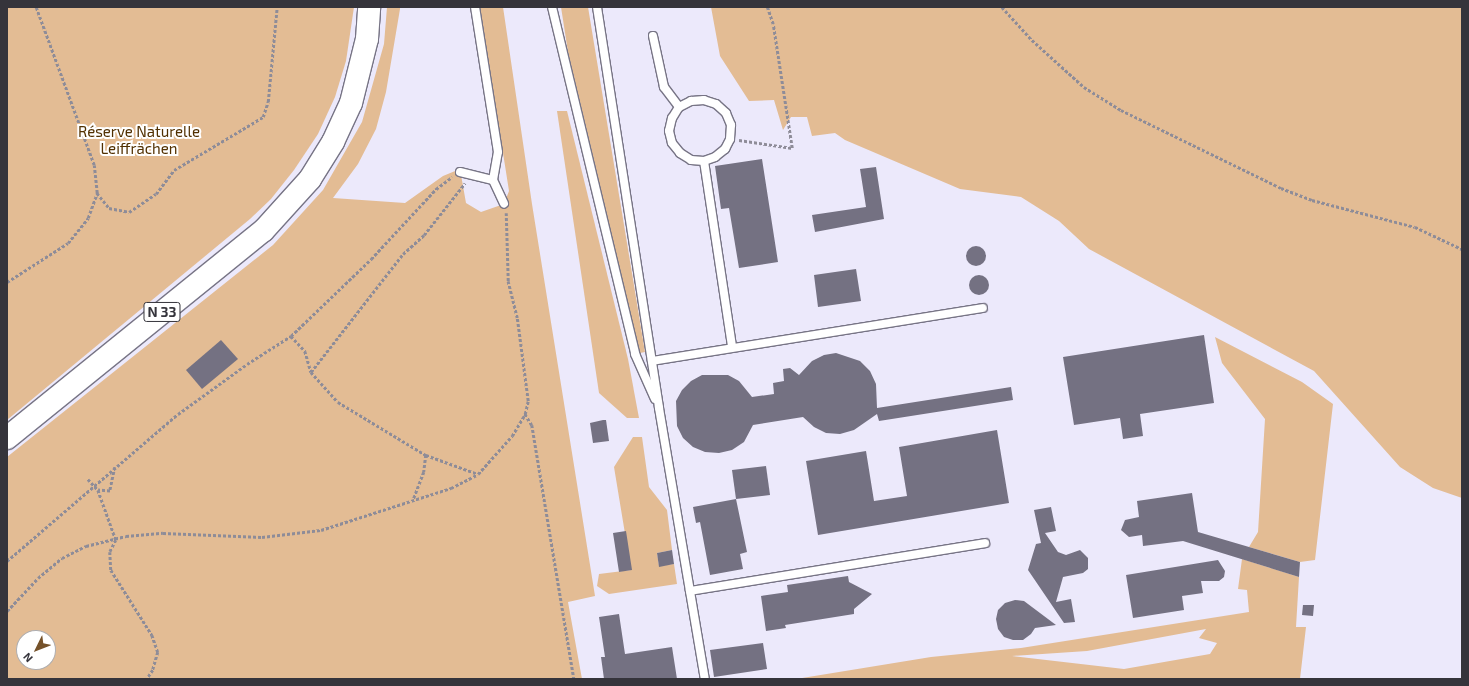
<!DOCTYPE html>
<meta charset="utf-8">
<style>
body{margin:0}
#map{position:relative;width:1469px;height:686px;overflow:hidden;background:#ece9fb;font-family:"Exo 2",sans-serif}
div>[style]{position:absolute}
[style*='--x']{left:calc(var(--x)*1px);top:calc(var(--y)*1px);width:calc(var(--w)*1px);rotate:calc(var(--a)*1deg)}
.green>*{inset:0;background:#e3bc94}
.building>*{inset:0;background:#747182}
.round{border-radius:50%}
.path>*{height:2.5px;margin-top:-1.25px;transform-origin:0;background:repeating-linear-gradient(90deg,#8e8c98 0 3px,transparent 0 5px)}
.roads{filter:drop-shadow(1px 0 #777485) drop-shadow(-1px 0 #777485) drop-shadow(0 1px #777485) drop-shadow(0 -1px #777485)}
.lane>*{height:8px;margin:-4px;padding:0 4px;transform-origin:4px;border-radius:4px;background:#fff}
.primary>*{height:22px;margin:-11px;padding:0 11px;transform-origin:11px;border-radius:11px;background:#fff}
.path-bridge>*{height:2.5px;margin-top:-1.25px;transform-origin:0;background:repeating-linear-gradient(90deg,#8e8c98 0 3px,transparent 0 5px)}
span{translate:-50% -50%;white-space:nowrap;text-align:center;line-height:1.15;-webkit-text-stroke:4px #fff;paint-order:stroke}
.shield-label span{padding:1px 3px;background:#fff;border:1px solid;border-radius:3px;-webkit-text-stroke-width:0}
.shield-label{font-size:14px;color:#35343b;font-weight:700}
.park-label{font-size:15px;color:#513001}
.frame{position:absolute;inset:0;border:8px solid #35343b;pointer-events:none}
.north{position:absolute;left:16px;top:630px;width:40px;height:40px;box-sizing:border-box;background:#fff;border:1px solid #aeaeb1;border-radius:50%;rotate:227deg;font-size:11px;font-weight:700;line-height:16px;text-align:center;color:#35343b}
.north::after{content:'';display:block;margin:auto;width:14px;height:18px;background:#75522a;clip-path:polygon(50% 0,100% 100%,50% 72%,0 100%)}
</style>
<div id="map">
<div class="green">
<div style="clip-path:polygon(7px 7px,354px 7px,346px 61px,335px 97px,318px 134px,294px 170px,271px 199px,250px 219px,7px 420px)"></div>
<div style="clip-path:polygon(evenodd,387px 7px,400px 7px,400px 9px,386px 92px,376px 129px,358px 164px,333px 198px,405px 203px,443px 176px,460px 169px,466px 203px,481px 212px,504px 204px,509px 191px,480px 7px,503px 7px,532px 204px,595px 596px,568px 602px,582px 679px,7px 679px,7px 457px,273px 245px,323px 190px,362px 122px,384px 44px,387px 7px,24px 638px,48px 638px,48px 662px,24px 662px,24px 638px)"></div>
<div style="clip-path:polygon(561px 7px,588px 7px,645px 352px,640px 353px,568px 52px)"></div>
<div style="clip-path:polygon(711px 7px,1462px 7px,1462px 498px,1433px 488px,1400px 467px,1314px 371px,1089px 249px,1059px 221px,1021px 197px,960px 189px,845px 140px,835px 133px,812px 136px,807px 117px,791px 117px,783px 130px,774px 100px,749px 101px,720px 56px)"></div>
<div style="clip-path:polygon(557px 111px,567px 111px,628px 359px,639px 418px,627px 418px,599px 393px)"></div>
<div style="clip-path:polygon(1215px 337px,1302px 382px,1333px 404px,1315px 560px,1300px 562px,1249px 547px,1258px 532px,1265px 419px,1222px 363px)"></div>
<div style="clip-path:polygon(633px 437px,642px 437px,649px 487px,667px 510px,672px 550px,657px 553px,659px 566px,674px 564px,677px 584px,609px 594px,597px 586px,599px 574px,631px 570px,614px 467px)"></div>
<div style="clip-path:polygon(evenodd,1242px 559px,1299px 577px,1296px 627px,1306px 627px,1300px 679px,796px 679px,931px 657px,1021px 648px,1249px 612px,1247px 590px,1238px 589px,1242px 559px,1206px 629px,1199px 638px,1217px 643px,1210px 654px,1124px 669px,1012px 656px,1087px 651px,1206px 629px)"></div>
</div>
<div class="building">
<div style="clip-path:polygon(762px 159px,778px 262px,739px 268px,729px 208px,721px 209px,715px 166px)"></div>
<div style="clip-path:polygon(876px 167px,884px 219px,815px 232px,812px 215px,866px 207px,860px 169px)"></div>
<div class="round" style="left:966px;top:246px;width:20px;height:20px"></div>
<div style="clip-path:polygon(856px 269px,861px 301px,818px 307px,814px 275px)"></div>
<div class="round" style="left:969px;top:275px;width:20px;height:20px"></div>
<div style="clip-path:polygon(1204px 335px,1214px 403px,1140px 414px,1143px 436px,1123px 439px,1120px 418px,1074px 425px,1063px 357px)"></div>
<div style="clip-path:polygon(221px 340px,238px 359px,202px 389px,186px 370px)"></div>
<div style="clip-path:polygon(836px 353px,860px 361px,870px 371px,876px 384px,877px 408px,1011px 387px,1013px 400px,879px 421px,877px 414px,854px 430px,840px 434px,826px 433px,814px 427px,803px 417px,753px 425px,744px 442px,732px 450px,719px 453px,705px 452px,693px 447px,683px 438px,677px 426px,676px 401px,682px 390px,691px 381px,702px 375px,728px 375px,739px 381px,752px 397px,774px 394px,773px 383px,784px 381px,783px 369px,790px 368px,799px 375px,812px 361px,824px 355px)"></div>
<div style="clip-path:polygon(603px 420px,606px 420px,609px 441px,593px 443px,590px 423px)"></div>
<div style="clip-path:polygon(997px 430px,1009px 503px,818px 535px,806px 461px,866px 451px,874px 501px,907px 496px,899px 447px)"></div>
<div style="clip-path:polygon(766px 466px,770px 495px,736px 499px,732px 470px)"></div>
<div style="clip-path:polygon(1192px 493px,1198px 532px,1300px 562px,1299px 577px,1183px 541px,1143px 546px,1142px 535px,1129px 537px,1121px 530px,1125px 520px,1139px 517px,1137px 501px)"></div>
<div style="clip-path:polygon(736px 499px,747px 552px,740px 554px,743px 569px,710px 575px,700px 522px,696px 523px,693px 507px)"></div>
<div style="clip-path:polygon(1051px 507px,1056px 531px,1045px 533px,1058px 552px,1066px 555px,1080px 550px,1088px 558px,1088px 569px,1083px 573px,1063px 577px,1056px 602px,1071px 599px,1075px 622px,1064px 623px,1028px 570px,1036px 544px,1041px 543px,1034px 510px)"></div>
<div style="clip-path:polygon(626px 531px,632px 570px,619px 572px,613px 533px)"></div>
<div style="clip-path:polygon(672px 550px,674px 564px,659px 567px,657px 553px)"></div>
<div style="clip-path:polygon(1218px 560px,1225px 571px,1224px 577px,1219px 581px,1201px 581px,1203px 593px,1182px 596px,1184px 610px,1133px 618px,1126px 575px)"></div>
<div style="clip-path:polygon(848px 576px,849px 582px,872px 594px,854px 609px,854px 614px,785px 625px,786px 628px,766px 631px,761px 596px,788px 592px,787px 585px)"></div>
<div style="clip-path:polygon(1015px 600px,1024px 601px,1056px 625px,1035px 628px,1031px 634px,1023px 640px,1013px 640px,1004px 637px,998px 629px,996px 619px,998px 610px,1005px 603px)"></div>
<div style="clip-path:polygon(1303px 605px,1314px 605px,1313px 616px,1302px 615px)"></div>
<div style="clip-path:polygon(619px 614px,625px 654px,672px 647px,677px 679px,604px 679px,601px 657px,605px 657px,599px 617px)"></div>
<div style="clip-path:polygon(763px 643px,767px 669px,714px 677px,710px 650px)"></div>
</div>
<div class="path">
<div style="--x:1002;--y:7;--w:45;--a:47.7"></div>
<div style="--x:1032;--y:40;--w:70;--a:42.1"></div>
<div style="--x:1084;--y:87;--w:44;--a:31.9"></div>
<div style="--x:1121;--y:110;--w:178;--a:26"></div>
<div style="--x:1281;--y:188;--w:33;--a:21"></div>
<div style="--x:1312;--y:200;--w:106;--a:14.7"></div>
<div style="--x:1415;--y:227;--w:52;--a:25.1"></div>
<div style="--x:739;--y:140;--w:54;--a:8.6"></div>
<div style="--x:792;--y:148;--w:125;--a:-98.7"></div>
<div style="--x:773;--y:24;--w:18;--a:-109"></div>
<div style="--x:97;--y:193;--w:19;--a:51"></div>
<div style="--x:109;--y:208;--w:20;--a:11"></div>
<div style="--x:129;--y:212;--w:32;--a:-34"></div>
<div style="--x:156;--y:194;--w:30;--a:-53"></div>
<div style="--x:174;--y:170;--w:104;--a:-30.8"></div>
<div style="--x:263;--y:117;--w:16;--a:-72"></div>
<div style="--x:268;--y:102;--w:95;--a:-84.6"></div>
<div style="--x:7;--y:282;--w:72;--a:-32.6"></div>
<div style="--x:68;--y:243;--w:32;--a:-51"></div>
<div style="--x:88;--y:218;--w:27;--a:-70"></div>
<div style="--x:97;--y:193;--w:28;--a:-96"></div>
<div style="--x:94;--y:165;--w:168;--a:-110.2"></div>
<div style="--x:291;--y:336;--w:21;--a:47"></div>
<div style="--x:305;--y:351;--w:22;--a:74"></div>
<div style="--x:311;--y:372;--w:150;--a:-52.1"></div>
<div style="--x:403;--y:254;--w:28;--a:-42"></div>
<div style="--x:424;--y:235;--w:66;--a:-51.7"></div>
<div style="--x:311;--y:372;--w:40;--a:48"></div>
<div style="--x:338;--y:402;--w:103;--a:31.1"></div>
<div style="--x:426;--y:455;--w:17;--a:97"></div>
<div style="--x:424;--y:472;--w:30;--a:111"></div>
<div style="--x:525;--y:414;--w:13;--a:58"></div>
<div style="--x:532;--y:425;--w:257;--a:80.6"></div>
<div style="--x:426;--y:455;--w:55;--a:20.1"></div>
<div style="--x:115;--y:467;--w:25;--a:102"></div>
<div style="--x:110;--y:491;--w:12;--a:-175"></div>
<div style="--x:98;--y:490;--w:53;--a:70.2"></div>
<div style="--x:116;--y:540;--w:13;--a:117"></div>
<div style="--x:110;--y:552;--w:18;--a:87"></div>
<div style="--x:111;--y:570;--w:77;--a:57.8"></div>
<div style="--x:152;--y:635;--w:18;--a:71"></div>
<div style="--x:158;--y:652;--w:19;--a:106"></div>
<div style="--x:153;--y:670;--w:11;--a:124"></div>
<div style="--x:7;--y:561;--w:225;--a:-40.7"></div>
<div style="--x:178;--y:414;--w:85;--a:-35.9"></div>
<div style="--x:247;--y:364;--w:52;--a:-32.5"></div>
<div style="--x:291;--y:336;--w:111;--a:-43.9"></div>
<div style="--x:371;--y:259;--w:96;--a:-47.1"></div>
<div style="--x:436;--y:189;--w:20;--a:-37"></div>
<div style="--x:7;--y:611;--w:45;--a:-46.8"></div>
<div style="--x:38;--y:578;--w:31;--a:-40"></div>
<div style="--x:62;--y:558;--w:27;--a:-27"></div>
<div style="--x:86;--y:546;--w:41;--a:-14"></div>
<div style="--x:126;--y:536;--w:37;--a:-5"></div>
<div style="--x:163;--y:533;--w:99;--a:2.3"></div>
<div style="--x:262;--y:537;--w:59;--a:-6.8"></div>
<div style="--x:321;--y:530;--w:137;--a:-17.9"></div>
<div style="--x:451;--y:488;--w:30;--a:-27"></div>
<div style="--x:478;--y:474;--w:51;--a:-48.2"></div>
<div style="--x:512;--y:436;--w:26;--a:-59"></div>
<div style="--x:525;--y:414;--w:13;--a:-77"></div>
<div style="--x:528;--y:401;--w:84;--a:-97.5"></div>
<div style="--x:517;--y:318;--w:38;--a:-104"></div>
<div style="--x:508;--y:281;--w:68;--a:-91.7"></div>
</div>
<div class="roads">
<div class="lane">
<div style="--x:552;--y:7;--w:357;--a:76.5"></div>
<div style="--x:635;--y:354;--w:49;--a:66"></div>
<div style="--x:597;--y:7;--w:406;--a:81.2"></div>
<div style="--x:659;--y:408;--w:275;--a:80.4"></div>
<div style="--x:653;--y:36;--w:52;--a:77.8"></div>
<div style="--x:664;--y:87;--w:25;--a:53"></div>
<div style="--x:704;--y:161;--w:12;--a:-20"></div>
<div style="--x:715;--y:157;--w:13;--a:-39"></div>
<div style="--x:725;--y:149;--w:11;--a:-63"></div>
<div style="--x:730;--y:139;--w:14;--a:-86"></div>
<div style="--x:731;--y:125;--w:13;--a:-113"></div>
<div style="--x:726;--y:113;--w:13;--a:-138"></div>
<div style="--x:716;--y:104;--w:13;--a:-162"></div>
<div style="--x:704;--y:100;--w:13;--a:176"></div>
<div style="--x:691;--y:101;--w:13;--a:153"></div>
<div style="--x:679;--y:107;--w:13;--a:122"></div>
<div style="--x:672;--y:118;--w:13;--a:103"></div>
<div style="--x:669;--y:131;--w:12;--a:76"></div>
<div style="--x:672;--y:143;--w:13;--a:51"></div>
<div style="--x:680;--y:153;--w:13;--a:32"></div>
<div style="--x:691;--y:160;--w:13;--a:4"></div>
<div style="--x:704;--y:161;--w:188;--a:81.4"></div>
<div style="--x:460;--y:172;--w:34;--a:14"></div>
<div style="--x:493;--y:180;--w:28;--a:-80"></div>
<div style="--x:498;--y:152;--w:147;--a:-99"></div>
<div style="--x:493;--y:180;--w:26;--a:65"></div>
<div style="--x:652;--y:361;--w:335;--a:-9.1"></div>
<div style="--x:690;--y:591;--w:299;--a:-9.2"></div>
</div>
<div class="primary">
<div style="--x:7;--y:438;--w:329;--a:-39"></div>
<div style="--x:263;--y:231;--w:70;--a:-47.9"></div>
<div style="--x:310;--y:179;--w:44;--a:-58.1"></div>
<div style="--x:333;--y:142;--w:43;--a:-65.2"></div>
<div style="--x:351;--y:103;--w:66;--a:-76"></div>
<div style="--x:367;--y:39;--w:32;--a:-86"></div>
</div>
</div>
<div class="path-bridge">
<div style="--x:88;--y:479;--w:15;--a:48"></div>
</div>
<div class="shield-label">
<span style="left:162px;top:312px">N 33</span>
</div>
<div class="park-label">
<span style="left:139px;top:140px">Réserve Naturelle<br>Leiffrächen</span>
</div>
<div class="frame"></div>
<div class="north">N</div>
</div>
